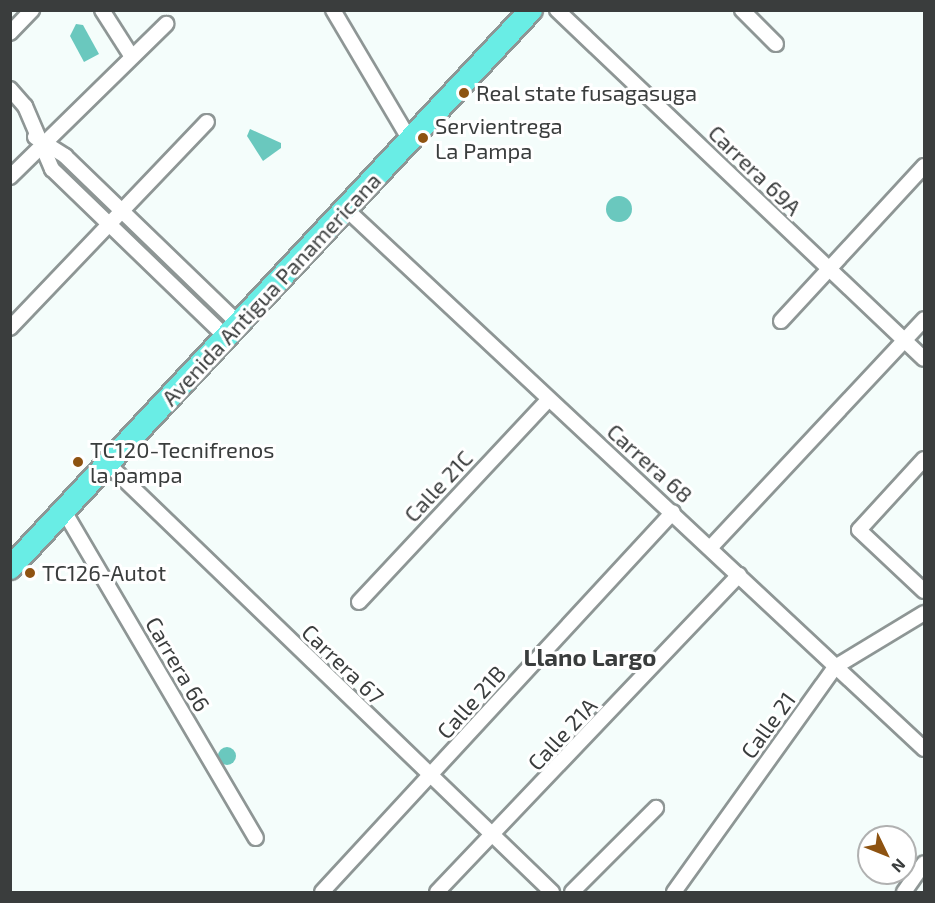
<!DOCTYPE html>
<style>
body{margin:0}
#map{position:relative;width:935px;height:903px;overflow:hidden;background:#f4fdfb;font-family:"Exo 2",sans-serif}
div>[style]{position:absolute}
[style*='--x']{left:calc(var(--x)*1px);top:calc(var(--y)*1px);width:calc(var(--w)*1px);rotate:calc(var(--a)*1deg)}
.water>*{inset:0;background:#6ac8be}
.round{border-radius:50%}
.roads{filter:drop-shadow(2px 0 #8e9695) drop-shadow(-2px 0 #8e9695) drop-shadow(0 2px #8e9695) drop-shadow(0 -2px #8e9695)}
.minor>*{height:14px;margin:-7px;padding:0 7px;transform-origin:7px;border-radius:7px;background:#fff}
.primary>*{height:22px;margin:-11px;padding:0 11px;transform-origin:11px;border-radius:11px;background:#69ede5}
.dots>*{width:16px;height:16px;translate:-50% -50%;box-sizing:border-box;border:3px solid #fff;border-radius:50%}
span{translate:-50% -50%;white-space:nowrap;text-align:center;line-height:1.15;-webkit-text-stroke:6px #fff;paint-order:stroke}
.poi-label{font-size:22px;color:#3a3d3d}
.left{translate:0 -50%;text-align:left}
.street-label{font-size:22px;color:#3a3d3d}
.neighbourhood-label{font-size:24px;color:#3a3d3d;font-weight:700}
.frame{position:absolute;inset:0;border:12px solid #3a3d3d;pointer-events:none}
.north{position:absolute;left:857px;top:825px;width:60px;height:60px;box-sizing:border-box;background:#fff;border:2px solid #b0b1b1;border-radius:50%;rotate:133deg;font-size:16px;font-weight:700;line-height:24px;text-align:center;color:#3a3d3d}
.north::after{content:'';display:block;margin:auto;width:21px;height:27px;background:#8e5311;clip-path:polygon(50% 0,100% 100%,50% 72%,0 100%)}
</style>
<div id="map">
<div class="water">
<div style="clip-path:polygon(76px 24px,83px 25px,99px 54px,84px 62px,70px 36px)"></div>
<div style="clip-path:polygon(250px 129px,281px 143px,281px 148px,263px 161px,247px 136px)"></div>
<div class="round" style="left:606px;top:196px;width:26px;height:26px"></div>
<div class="round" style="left:218px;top:747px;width:18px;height:18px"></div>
</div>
<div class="roads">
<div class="minor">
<div style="--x:102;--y:10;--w:52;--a:57.5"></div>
<div style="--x:333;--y:10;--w:151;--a:59.4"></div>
<div style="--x:557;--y:10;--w:506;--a:43.56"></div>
<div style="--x:742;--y:10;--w:48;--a:45"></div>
<div style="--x:10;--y:33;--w:32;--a:-46"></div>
<div style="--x:10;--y:89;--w:23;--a:49"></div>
<div style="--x:25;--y:106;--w:69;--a:66.8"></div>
<div style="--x:52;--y:169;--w:242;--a:44"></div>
<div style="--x:35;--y:137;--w:36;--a:32"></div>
<div style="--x:65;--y:156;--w:242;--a:44"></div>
<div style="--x:10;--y:177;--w:219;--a:-44.4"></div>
<div style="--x:346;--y:209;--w:791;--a:43.05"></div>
<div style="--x:781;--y:321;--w:211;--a:-47.3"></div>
<div style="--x:10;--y:328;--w:285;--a:-46.3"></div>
<div style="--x:924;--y:459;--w:96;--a:132.5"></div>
<div style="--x:859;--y:530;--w:89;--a:43.2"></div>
<div style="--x:108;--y:464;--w:617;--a:43.95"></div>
<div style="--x:64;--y:511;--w:379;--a:59.6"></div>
<div style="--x:711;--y:547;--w:312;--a:-46.9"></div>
<div style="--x:359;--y:602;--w:277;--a:-46.9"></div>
<div style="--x:322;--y:892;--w:517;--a:-47.27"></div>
<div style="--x:437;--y:892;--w:438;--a:-46.4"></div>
<div style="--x:572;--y:892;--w:119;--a:-45"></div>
<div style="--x:674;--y:892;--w:277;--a:-54.4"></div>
<div style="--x:835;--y:667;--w:104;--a:-31.2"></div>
<div style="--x:904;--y:892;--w:35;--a:-55"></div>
</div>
<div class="primary">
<div style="--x:10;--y:568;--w:763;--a:-46.96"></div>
</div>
</div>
<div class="dots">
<div style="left:464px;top:93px;background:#8e5311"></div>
<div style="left:423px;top:138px;background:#8e5311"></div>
<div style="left:78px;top:462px;background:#8e5311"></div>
<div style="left:30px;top:573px;background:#8e5311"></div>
</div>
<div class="poi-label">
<span class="left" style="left:476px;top:93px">Real state fusagasuga</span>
<span class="left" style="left:435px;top:138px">Servientrega<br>La Pampa</span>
<span class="left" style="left:90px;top:462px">TC120-Tecnifrenos<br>la pampa</span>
<span class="left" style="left:42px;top:573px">TC126-Autot</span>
</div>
<div class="street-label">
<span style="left:755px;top:170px;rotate:44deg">Carrera 69A</span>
<span style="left:271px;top:289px;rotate:-47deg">Avenida Antigua Panamericana</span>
<span style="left:650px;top:463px;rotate:42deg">Carrera 68</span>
<span style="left:438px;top:486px;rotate:-47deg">Calle 21C</span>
<span style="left:178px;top:664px;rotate:60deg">Carrera 66</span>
<span style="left:343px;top:664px;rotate:44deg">Carrera 67</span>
<span style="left:471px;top:702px;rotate:-48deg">Calle 21B</span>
<span style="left:768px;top:725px;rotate:-54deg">Calle 21</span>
<span style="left:562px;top:734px;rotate:-47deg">Calle 21A</span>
</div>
<div class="neighbourhood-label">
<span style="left:590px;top:657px">Llano Largo</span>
</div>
<div class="frame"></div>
<div class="north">N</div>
</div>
